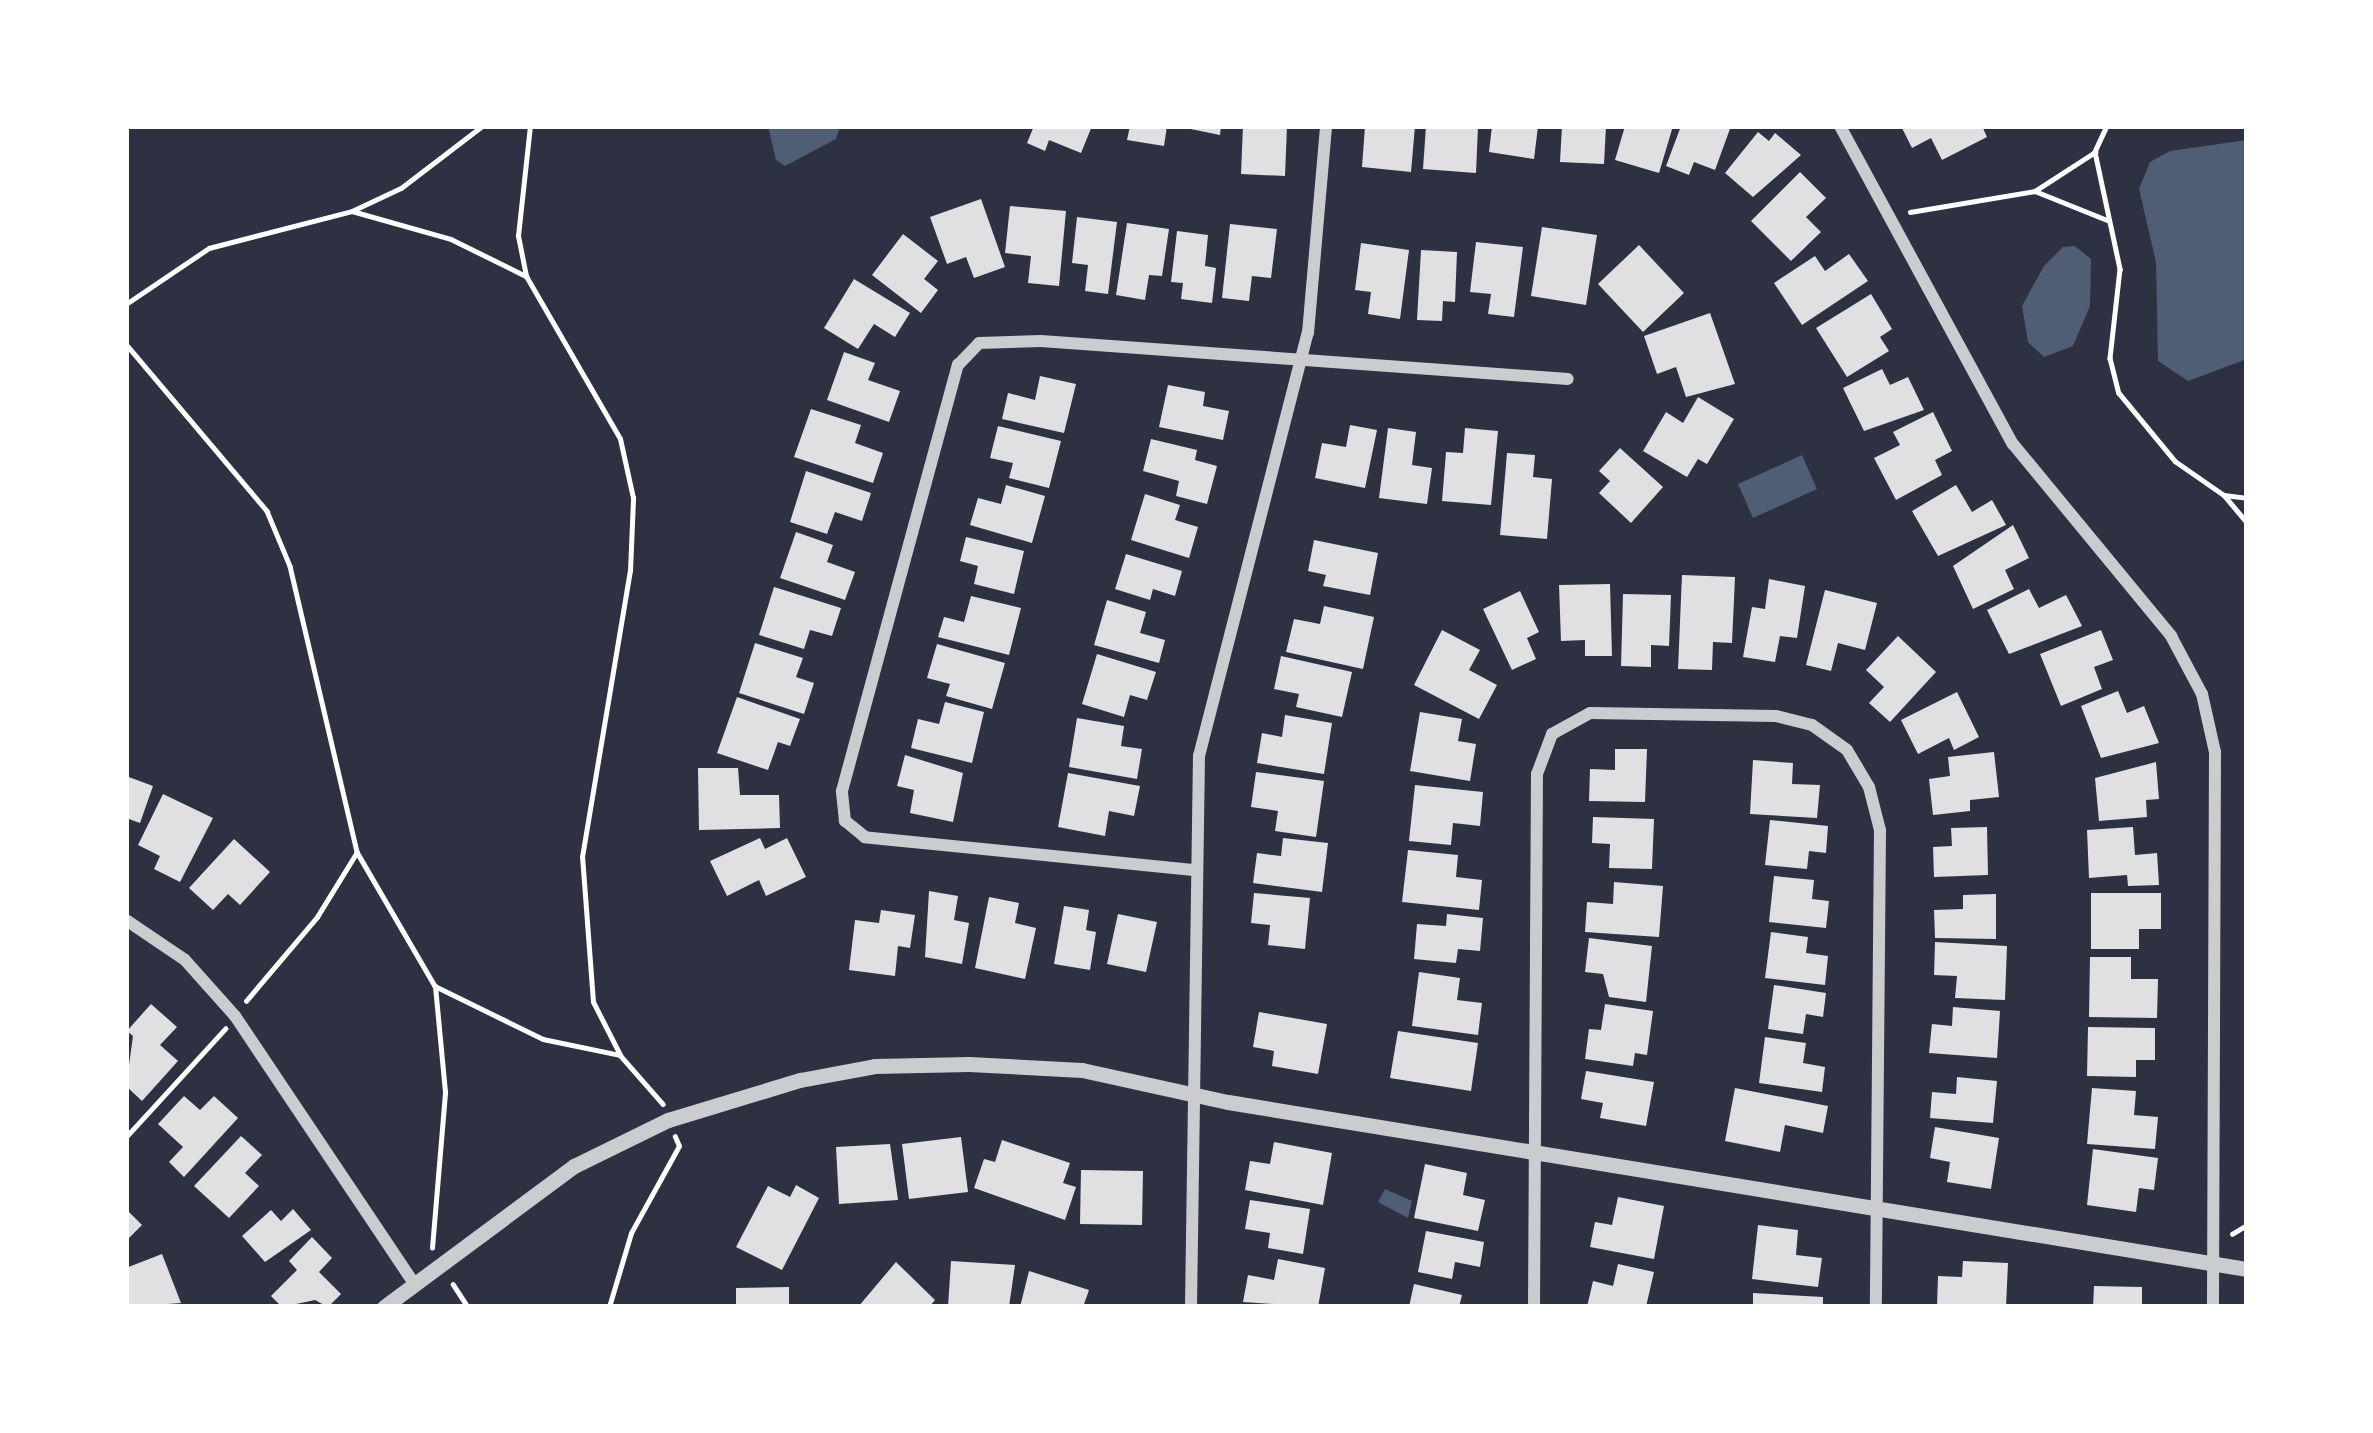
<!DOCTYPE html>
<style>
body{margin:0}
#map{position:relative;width:2373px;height:1433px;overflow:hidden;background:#2d3142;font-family:Montserrat,sans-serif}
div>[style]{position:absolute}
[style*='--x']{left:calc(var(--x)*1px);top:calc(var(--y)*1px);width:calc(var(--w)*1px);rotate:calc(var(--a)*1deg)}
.water>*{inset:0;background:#4f5d75}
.building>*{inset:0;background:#e0e0e3}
.path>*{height:4.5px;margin:-2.25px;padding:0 2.25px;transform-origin:2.25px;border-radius:2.25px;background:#fff}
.minor>*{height:12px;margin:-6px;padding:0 6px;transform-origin:6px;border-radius:6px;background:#caccd0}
.tertiary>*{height:15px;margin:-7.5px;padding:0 7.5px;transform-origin:7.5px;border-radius:7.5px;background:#caccd0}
span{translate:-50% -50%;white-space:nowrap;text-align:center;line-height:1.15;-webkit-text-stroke:12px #fff;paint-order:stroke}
.frame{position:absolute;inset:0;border:129px solid #fff;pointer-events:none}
</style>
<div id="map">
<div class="water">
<div style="clip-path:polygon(768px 126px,840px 126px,836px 139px,785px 166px,776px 160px)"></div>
<div style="clip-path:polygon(2247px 140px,2247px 359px,2188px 381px,2158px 361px,2156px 262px,2139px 189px,2150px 162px,2170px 151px)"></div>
<div style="clip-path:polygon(2075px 246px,2091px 259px,2090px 306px,2073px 346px,2044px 357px,2028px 342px,2022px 306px,2044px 266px,2063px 247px)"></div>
<div style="clip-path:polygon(1802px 455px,1817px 489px,1753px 518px,1738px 484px)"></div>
<div style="clip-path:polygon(1385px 1189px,1412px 1201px,1408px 1218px,1378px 1202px)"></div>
</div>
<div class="building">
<div style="clip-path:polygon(1034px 126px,1092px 126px,1081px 153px,1049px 140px,1045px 151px,1027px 143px)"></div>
<div style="clip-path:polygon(1130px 126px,1167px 126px,1164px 146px,1127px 140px)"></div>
<div style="clip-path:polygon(1176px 126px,1221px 126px,1220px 135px)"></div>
<div style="clip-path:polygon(1243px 126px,1287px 126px,1285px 176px,1241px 174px)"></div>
<div style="clip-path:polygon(1365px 126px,1415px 126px,1411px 172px,1362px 167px)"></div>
<div style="clip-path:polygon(1426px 126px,1478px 126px,1476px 173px,1423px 169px)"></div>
<div style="clip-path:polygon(1492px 126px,1538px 126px,1534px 159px,1489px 152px)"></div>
<div style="clip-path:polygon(1562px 126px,1606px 126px,1604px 164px,1560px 162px)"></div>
<div style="clip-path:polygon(1625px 126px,1673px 126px,1659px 173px,1615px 160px)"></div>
<div style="clip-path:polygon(1681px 126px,1731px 126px,1715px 170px,1694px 162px,1689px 175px,1666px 166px)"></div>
<div style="clip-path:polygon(1901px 126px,1982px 126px,1987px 137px,1942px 160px,1931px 138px,1912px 148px)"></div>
<div style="clip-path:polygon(1758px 132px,1769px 141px,1775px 133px,1801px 155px,1753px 197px,1725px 173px)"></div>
<div style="clip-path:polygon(1800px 172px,1826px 198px,1806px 217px,1821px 232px,1791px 261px,1751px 221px)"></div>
<div style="clip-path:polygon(981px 199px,1005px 267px,974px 278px,966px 257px,947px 264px,930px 217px)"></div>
<div style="clip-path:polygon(1010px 206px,1066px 211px,1059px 286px,1028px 283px,1031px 256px,1005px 253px)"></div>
<div style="clip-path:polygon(1077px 217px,1117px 222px,1108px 294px,1085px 291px,1088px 265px,1072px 263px)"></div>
<div style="clip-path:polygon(1127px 223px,1169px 229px,1162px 276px,1149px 275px,1145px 300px,1116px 295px)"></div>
<div style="clip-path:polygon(1230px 224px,1277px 229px,1271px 278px,1252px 276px,1249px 301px,1222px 298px)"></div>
<div style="clip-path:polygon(1542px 227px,1597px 235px,1586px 305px,1531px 296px)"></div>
<div style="clip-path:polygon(1177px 231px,1208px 235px,1205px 266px,1216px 268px,1212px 303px,1181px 299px,1183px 283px,1171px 282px)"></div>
<div style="clip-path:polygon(903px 234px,938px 261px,924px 279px,938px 290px,921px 313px,872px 275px)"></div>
<div style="clip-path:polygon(1476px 242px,1523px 247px,1514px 317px,1488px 314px,1491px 294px,1470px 292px)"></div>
<div style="clip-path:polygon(1361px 243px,1409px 250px,1400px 319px,1368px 314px,1371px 292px,1355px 290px)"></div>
<div style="clip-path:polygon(1639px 245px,1684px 293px,1643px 332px,1598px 284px)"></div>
<div style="clip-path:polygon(1421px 250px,1457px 252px,1455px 302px,1443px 301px,1442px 321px,1417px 320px)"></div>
<div style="clip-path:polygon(1849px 254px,1868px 281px,1802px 325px,1774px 283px,1815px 256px,1825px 271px)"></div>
<div style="clip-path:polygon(854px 279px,910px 313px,895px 337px,874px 324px,858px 349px,824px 328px)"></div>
<div style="clip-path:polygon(1871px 294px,1892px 329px,1880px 337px,1889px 351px,1847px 377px,1816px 328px)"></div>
<div style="clip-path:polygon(1710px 313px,1735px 384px,1686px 397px,1676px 367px,1657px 374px,1644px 336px)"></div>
<div style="clip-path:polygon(844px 352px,875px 363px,868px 380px,900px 391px,889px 422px,827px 400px)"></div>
<div style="clip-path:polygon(1882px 369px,1890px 385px,1908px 377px,1924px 410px,1864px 431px,1843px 388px)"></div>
<div style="clip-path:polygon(1040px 376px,1076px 384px,1064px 433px,1002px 419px,1008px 393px,1035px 400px)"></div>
<div style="clip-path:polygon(1168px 385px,1205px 392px,1203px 406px,1229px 411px,1223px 440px,1159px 427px)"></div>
<div style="clip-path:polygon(1698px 397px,1734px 419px,1707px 464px,1698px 459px,1687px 477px,1643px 451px,1666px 412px,1683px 423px)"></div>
<div style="clip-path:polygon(811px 409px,861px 425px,855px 443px,883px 453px,873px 483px,794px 457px)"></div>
<div style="clip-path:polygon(1933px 412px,1952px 451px,1935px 460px,1942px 475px,1896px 500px,1874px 458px,1900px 445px,1893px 432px)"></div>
<div style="clip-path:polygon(1350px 425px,1377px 430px,1365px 488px,1315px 478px,1322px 443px,1346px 447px)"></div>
<div style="clip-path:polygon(998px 426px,1061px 441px,1049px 488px,1009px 478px,1013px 463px,990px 458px)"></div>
<div style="clip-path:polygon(1388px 428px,1416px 432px,1412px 465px,1432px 468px,1427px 504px,1379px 498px)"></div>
<div style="clip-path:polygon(1465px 428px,1498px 431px,1491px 505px,1442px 501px,1446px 452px,1463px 453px)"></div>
<div style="clip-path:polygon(1151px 439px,1197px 450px,1195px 460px,1217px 466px,1207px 504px,1176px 496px,1179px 481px,1143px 471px)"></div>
<div style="clip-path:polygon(1620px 448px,1663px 487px,1631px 523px,1599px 493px,1610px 481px,1599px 471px)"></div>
<div style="clip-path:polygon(1507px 453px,1535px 455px,1533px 477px,1552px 479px,1547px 539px,1500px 535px)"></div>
<div style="clip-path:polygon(806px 471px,871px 493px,862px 521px,835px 512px,827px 534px,790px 522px)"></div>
<div style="clip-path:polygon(1006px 485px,1045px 496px,1032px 543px,970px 525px,978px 498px,1001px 504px)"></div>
<div style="clip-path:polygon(1956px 485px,1972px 512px,1992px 500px,2006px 525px,1938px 556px,1912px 511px)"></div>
<div style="clip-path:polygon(1145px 494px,1180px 505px,1175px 520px,1198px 527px,1189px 558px,1131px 540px)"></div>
<div style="clip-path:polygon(2013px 525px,2029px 558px,2005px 570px,2014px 589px,1973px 609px,1953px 566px)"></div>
<div style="clip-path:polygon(796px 532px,833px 545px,827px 562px,855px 572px,845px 600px,780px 578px)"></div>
<div style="clip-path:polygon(966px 537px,1024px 551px,1014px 594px,974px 584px,978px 566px,960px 561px)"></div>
<div style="clip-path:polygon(1314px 540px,1378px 553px,1370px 595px,1323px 586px,1326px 575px,1308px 571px)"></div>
<div style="clip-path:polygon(1126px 554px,1182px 571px,1175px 596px,1153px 589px,1150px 600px,1115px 589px)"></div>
<div style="clip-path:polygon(1682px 575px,1735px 577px,1732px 643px,1713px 642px,1712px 670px,1678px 669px)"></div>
<div style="clip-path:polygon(1769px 579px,1805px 586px,1797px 638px,1780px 636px,1775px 662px,1743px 657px,1752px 607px,1765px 609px)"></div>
<div style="clip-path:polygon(1610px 584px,1612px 656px,1585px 656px,1585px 640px,1561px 641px,1559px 585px)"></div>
<div style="clip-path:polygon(774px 587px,841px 608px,832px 636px,810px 630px,804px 649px,759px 635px)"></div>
<div style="clip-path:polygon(2029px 589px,2039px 608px,2066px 595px,2082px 626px,2009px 654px,1987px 610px)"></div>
<div style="clip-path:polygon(1825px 590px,1877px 603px,1865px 650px,1838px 643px,1831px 671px,1806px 665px)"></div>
<div style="clip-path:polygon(1520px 591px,1539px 632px,1527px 638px,1536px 659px,1512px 670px,1483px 609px)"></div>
<div style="clip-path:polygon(1623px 594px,1671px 595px,1669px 646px,1651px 645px,1651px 667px,1621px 666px)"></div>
<div style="clip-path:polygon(971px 596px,1021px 608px,1009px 655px,938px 637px,944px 617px,964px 622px)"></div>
<div style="clip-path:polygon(1107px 600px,1146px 612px,1140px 633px,1165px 640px,1159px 663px,1094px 645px)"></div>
<div style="clip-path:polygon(1324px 606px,1374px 617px,1363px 669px,1286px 652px,1294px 619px,1320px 624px)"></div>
<div style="clip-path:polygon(1442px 630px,1480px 650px,1469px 670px,1497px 685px,1479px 719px,1414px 685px)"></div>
<div style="clip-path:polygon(2101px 630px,2113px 660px,2094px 667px,2102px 689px,2061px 706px,2040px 654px)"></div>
<div style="clip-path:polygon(1898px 636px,1936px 672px,1890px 722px,1869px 703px,1884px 687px,1866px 670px)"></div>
<div style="clip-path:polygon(755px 643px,803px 658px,796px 677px,814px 683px,804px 714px,739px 693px)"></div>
<div style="clip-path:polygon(937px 644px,1005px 663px,992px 709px,946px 696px,950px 684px,927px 678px)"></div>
<div style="clip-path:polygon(1097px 654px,1156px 672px,1147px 700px,1130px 695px,1124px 717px,1082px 704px)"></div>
<div style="clip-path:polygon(1281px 656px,1352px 672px,1342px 717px,1296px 707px,1299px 694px,1274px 689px)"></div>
<div style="clip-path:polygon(2118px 691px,2127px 713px,2144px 706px,2159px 743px,2101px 758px,2081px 706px)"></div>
<div style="clip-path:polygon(1957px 692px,1979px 737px,1954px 750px,1949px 738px,1918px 754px,1901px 720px)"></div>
<div style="clip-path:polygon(737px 697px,800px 719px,790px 746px,778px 742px,768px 770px,717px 753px)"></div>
<div style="clip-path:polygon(945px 702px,984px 712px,972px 763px,911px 748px,918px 719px,939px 724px)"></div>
<div style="clip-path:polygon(1420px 712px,1462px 719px,1458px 741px,1476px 744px,1470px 781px,1410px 771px)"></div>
<div style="clip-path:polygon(1285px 715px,1332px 723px,1324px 774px,1257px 763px,1262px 733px,1282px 737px)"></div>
<div style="clip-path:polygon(1077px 718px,1124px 726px,1121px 746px,1142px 749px,1137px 779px,1069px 767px)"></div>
<div style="clip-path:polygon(1615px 749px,1647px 749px,1645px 802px,1589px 801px,1590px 769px,1615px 770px)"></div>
<div style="clip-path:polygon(1994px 752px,1999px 797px,1970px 800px,1970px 811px,1933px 815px,1929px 779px,1950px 776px,1948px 757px)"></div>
<div style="clip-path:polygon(905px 755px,963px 773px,953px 822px,910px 813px,914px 790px,897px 786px)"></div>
<div style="clip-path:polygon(1753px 760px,1793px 763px,1792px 784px,1820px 785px,1817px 818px,1750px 814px)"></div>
<div style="clip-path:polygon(2156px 762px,2159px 799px,2146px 800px,2147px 817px,2099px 821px,2095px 778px)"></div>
<div style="clip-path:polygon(698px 768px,738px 768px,740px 795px,779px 795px,780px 828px,699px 830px)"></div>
<div style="clip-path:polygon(1256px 772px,1324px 781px,1316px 837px,1275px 831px,1278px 811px,1251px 807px)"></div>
<div style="clip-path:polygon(1068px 773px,1140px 786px,1134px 816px,1109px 811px,1105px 836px,1058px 827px)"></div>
<div style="clip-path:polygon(126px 776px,153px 786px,140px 823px,126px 818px)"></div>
<div style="clip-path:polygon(1415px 785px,1483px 792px,1480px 826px,1453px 823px,1451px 845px,1409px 841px)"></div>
<div style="clip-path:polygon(163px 794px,213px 818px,180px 882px,154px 869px,160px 856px,138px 845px)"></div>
<div style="clip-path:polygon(1593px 817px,1654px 819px,1652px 869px,1609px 868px,1610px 844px,1592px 843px)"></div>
<div style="clip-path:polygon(1770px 820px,1828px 826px,1826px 853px,1809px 851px,1807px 869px,1765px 865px)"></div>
<div style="clip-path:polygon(1987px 827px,1988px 875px,1934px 877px,1933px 847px,1952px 846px,1951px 828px)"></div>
<div style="clip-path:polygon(2133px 827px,2135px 855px,2157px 853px,2159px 885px,2128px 886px,2127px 875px,2089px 878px,2087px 830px)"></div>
<div style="clip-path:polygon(760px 838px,765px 849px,787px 838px,806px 877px,766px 896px,759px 880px,727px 896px,710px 861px)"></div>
<div style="clip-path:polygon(1283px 838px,1328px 843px,1322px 892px,1253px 883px,1257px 853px,1281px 856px)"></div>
<div style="clip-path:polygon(234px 839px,270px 872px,240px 905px,228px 894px,213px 910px,189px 888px)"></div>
<div style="clip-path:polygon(1408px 850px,1458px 855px,1456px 877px,1482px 880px,1479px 910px,1402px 902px)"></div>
<div style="clip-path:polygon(1774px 876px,1814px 880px,1812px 899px,1829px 901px,1826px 928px,1769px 922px)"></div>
<div style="clip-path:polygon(1614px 882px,1663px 886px,1659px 937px,1585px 932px,1587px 902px,1613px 904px)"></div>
<div style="clip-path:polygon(929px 891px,958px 896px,954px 920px,969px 923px,962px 964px,925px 957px)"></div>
<div style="clip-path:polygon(1254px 893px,1310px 898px,1305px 949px,1268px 945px,1270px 925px,1251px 923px)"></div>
<div style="clip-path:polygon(2091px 893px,2161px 893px,2161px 929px,2139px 929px,2139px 949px,2091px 949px)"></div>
<div style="clip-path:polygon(1996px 894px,1996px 939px,1935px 938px,1934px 910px,1963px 909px,1963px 895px)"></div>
<div style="clip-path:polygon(989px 897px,1019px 903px,1015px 923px,1036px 928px,1025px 979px,975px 968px)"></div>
<div style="clip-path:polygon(1064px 906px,1089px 910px,1086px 930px,1096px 932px,1090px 970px,1054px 964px)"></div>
<div style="clip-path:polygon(881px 910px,915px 915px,910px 948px,898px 946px,895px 976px,849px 970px,855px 920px,879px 923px)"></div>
<div style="clip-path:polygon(1118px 914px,1157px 922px,1146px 972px,1107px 964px)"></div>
<div style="clip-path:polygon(1447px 914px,1483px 918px,1480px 951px,1458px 949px,1456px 963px,1414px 959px,1417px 924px,1446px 926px)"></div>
<div style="clip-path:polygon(1771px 932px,1808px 937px,1806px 953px,1828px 956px,1825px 985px,1765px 978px)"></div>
<div style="clip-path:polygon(1589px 938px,1652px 946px,1646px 1002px,1609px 997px,1603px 974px,1585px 972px)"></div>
<div style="clip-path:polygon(1935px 942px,2007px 946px,2005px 1000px,1955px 998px,1957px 976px,1934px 975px)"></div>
<div style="clip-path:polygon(2090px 957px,2131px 957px,2131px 979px,2158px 979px,2157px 1018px,2089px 1017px)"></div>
<div style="clip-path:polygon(1419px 972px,1460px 978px,1457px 1000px,1482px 1003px,1478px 1035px,1412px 1026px)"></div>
<div style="clip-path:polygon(1774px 985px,1826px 993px,1823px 1017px,1806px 1014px,1803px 1034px,1768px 1029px)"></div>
<div style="clip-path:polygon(151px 1004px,177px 1027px,160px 1045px,178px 1061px,142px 1101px,126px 1086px,133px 1036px,127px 1031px)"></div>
<div style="clip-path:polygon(1605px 1004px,1653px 1011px,1647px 1055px,1635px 1053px,1633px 1066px,1585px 1059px,1589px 1029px,1601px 1030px)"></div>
<div style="clip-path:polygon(1953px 1007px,2000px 1011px,1997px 1058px,1929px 1053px,1932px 1024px,1952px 1026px)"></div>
<div style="clip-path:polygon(1259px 1012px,1327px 1024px,1318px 1074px,1272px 1066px,1274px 1051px,1253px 1047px)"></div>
<div style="clip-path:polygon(2088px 1027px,2155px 1028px,2155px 1060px,2136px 1060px,2136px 1077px,2087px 1076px)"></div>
<div style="clip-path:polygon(1398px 1031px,1478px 1043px,1471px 1091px,1390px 1078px)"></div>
<div style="clip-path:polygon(1765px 1037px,1806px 1043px,1803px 1063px,1825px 1067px,1822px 1092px,1759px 1083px)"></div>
<div style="clip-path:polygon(1586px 1071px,1654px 1082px,1646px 1126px,1600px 1118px,1603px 1103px,1581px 1099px)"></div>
<div style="clip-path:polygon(1957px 1077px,1997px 1081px,1993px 1123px,1930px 1118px,1932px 1092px,1956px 1094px)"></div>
<div style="clip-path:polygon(1735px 1088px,1828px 1106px,1823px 1133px,1785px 1125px,1780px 1152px,1725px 1141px)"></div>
<div style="clip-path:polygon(2092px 1088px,2136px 1091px,2134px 1115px,2158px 1117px,2155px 1149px,2087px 1144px)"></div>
<div style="clip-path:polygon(184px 1096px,200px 1110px,214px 1096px,238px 1118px,184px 1177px,169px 1162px,183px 1147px,158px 1124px)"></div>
<div style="clip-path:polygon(1935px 1127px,1999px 1138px,1991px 1189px,1947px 1182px,1950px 1162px,1930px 1158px)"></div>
<div style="clip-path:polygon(241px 1136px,262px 1155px,245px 1173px,259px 1186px,229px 1218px,194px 1186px)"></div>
<div style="clip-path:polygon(961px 1137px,968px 1192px,909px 1199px,902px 1144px)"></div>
<div style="clip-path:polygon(1002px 1140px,1070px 1163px,1063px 1183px,1076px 1187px,1065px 1220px,974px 1188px,984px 1159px,995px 1162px)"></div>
<div style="clip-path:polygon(1274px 1142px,1332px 1153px,1323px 1205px,1245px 1190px,1250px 1161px,1270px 1164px)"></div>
<div style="clip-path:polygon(890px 1144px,898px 1200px,839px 1204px,836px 1147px)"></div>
<div style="clip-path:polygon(2093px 1149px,2158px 1158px,2154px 1190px,2139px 1188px,2136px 1212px,2087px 1205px)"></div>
<div style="clip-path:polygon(1425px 1164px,1467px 1173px,1463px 1195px,1485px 1200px,1478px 1231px,1414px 1218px)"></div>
<div style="clip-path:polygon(1081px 1170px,1143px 1171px,1142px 1225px,1080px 1224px)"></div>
<div style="clip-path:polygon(796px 1185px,819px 1198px,782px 1270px,736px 1247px,768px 1186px,790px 1197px)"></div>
<div style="clip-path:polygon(1618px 1197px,1664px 1206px,1654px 1259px,1590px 1247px,1595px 1222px,1612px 1225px)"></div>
<div style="clip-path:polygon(1250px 1200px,1310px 1209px,1303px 1254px,1268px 1248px,1270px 1233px,1245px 1229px)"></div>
<div style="clip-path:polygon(126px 1209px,142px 1225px,126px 1241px)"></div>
<div style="clip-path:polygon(293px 1209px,311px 1230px,265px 1262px,242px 1236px,271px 1210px,281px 1221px)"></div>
<div style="clip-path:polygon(1758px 1225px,1798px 1230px,1796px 1255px,1822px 1258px,1818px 1287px,1752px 1279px)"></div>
<div style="clip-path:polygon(1426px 1231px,1484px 1242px,1480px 1267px,1455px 1262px,1452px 1279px,1418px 1272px)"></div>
<div style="clip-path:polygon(312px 1237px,332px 1258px,319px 1272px,341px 1294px,328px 1307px,315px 1300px,282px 1307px,271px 1296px,297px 1270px,289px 1261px)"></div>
<div style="clip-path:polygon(162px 1254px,181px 1303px,126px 1307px,126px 1268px)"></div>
<div style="clip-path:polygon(1278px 1259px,1325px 1268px,1318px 1307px,1243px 1302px,1248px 1275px,1274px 1280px)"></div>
<div style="clip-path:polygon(951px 1261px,1015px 1265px,1009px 1307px,948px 1307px)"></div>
<div style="clip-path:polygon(1963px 1261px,2008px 1263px,2006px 1307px,1937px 1307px,1938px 1276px,1962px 1277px)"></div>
<div style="clip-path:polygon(896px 1262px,935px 1300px,929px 1307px,858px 1307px)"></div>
<div style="clip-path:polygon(1618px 1264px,1654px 1272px,1646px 1307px,1587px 1307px,1593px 1281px,1613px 1286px)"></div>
<div style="clip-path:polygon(1029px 1271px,1089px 1290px,1083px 1307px,1020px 1307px)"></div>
<div style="clip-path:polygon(1414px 1284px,1462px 1295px,1459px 1307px,1409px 1307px)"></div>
<div style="clip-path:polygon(2094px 1286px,2142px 1287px,2142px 1307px,2093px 1307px)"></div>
<div style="clip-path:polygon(789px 1287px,789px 1307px,736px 1307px,736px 1288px)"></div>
<div style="clip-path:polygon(1753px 1293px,1823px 1297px,1823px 1307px,1753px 1307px)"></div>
</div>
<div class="path">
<div style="--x:2107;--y:126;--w:29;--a:115"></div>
<div style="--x:2095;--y:152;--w:120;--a:77.9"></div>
<div style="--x:2120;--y:269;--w:90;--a:96.4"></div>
<div style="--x:2110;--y:358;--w:36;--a:76"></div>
<div style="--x:2119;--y:393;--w:88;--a:50.5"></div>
<div style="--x:2175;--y:461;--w:60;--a:34.8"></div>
<div style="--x:2224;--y:495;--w:23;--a:7"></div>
<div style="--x:2035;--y:191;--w:78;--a:21.9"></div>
<div style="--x:352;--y:211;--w:103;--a:15.8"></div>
<div style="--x:451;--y:239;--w:84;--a:26.3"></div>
<div style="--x:1910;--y:212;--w:127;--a:-9.5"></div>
<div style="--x:2035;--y:191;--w:72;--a:-33"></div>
<div style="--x:126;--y:304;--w:100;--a:-34"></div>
<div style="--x:209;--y:248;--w:148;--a:-14.5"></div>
<div style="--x:352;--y:211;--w:54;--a:-25.1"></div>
<div style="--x:401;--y:188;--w:102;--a:-37.4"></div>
<div style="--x:126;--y:344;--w:219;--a:49.8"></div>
<div style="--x:267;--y:511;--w:60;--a:67.3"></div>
<div style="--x:290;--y:566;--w:294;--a:76.8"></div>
<div style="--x:357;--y:852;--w:155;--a:59.8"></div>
<div style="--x:435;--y:986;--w:120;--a:26.1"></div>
<div style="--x:543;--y:1039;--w:79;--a:11.7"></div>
<div style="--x:620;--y:1055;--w:59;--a:-117"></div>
<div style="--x:593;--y:1002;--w:145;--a:-94.3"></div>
<div style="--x:582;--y:857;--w:290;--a:-80.5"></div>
<div style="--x:630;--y:571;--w:73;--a:-87.6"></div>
<div style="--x:633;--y:498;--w:60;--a:-102.4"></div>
<div style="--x:620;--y:439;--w:188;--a:-120"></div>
<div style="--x:526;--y:276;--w:41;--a:-101.3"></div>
<div style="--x:518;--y:236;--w:111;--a:-83.8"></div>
<div style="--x:2224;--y:495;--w:35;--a:50"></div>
<div style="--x:246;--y:1001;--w:110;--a:-49.8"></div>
<div style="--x:317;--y:917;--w:76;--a:-58.4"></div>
<div style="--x:620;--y:1055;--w:65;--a:48.7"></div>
<div style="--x:126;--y:1137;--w:147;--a:-47.5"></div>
<div style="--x:2232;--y:1234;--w:17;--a:-31"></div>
<div style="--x:432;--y:1248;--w:157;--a:-85.2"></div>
<div style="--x:445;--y:1092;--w:106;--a:-95.4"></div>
<div style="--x:453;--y:1284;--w:27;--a:57"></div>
<div style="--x:609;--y:1307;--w:77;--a:-73.4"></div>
<div style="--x:631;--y:1233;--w:99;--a:-61.1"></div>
<div style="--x:679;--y:1146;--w:10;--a:-114"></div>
</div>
<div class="minor">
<div style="--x:1840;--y:126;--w:362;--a:61.5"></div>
<div style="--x:2013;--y:444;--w:249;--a:50.5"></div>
<div style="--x:2171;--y:636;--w:66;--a:61.9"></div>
<div style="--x:2202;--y:694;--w:59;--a:77.4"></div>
<div style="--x:2215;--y:752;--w:555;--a:90.21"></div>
<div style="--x:1193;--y:870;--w:330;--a:-174.3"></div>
<div style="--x:865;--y:837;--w:26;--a:-141"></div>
<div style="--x:845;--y:821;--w:30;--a:-96"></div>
<div style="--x:842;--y:791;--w:442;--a:-74.8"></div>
<div style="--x:958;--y:365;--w:30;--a:-46"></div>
<div style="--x:979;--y:343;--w:62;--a:-1.8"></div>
<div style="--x:1041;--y:341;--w:528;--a:4.12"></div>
<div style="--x:126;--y:920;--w:71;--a:34.1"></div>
<div style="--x:185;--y:960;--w:75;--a:48.2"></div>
<div style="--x:235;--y:1016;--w:320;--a:56.2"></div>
<div style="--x:1191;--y:1307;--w:551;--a:-89.17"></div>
<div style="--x:1199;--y:756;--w:437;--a:-75.6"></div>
<div style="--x:1308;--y:333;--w:208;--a:-85"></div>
<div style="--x:1534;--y:1307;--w:533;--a:-89.68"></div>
<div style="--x:1537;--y:774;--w:43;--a:-69.4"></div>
<div style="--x:1552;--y:734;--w:43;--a:-28.9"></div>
<div style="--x:1590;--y:713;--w:186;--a:0.9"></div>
<div style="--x:1776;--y:716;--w:37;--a:14"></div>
<div style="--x:1812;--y:725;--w:43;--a:35.5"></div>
<div style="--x:1847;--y:750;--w:43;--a:59.3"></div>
<div style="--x:1869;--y:787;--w:44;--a:75.7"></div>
<div style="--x:1880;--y:830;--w:477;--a:90.5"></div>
</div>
<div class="tertiary">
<div style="--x:384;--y:1307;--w:237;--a:-36.6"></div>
<div style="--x:574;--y:1166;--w:105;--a:-26.1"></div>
<div style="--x:668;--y:1120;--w:138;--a:-16.9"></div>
<div style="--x:800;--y:1080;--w:76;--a:-10.6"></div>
<div style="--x:875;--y:1066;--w:94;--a:-1.2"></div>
<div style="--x:969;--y:1064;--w:113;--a:3"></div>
<div style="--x:1082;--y:1070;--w:149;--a:12.4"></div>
<div style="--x:1228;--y:1102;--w:1033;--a:9.31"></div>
</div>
<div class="frame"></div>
</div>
